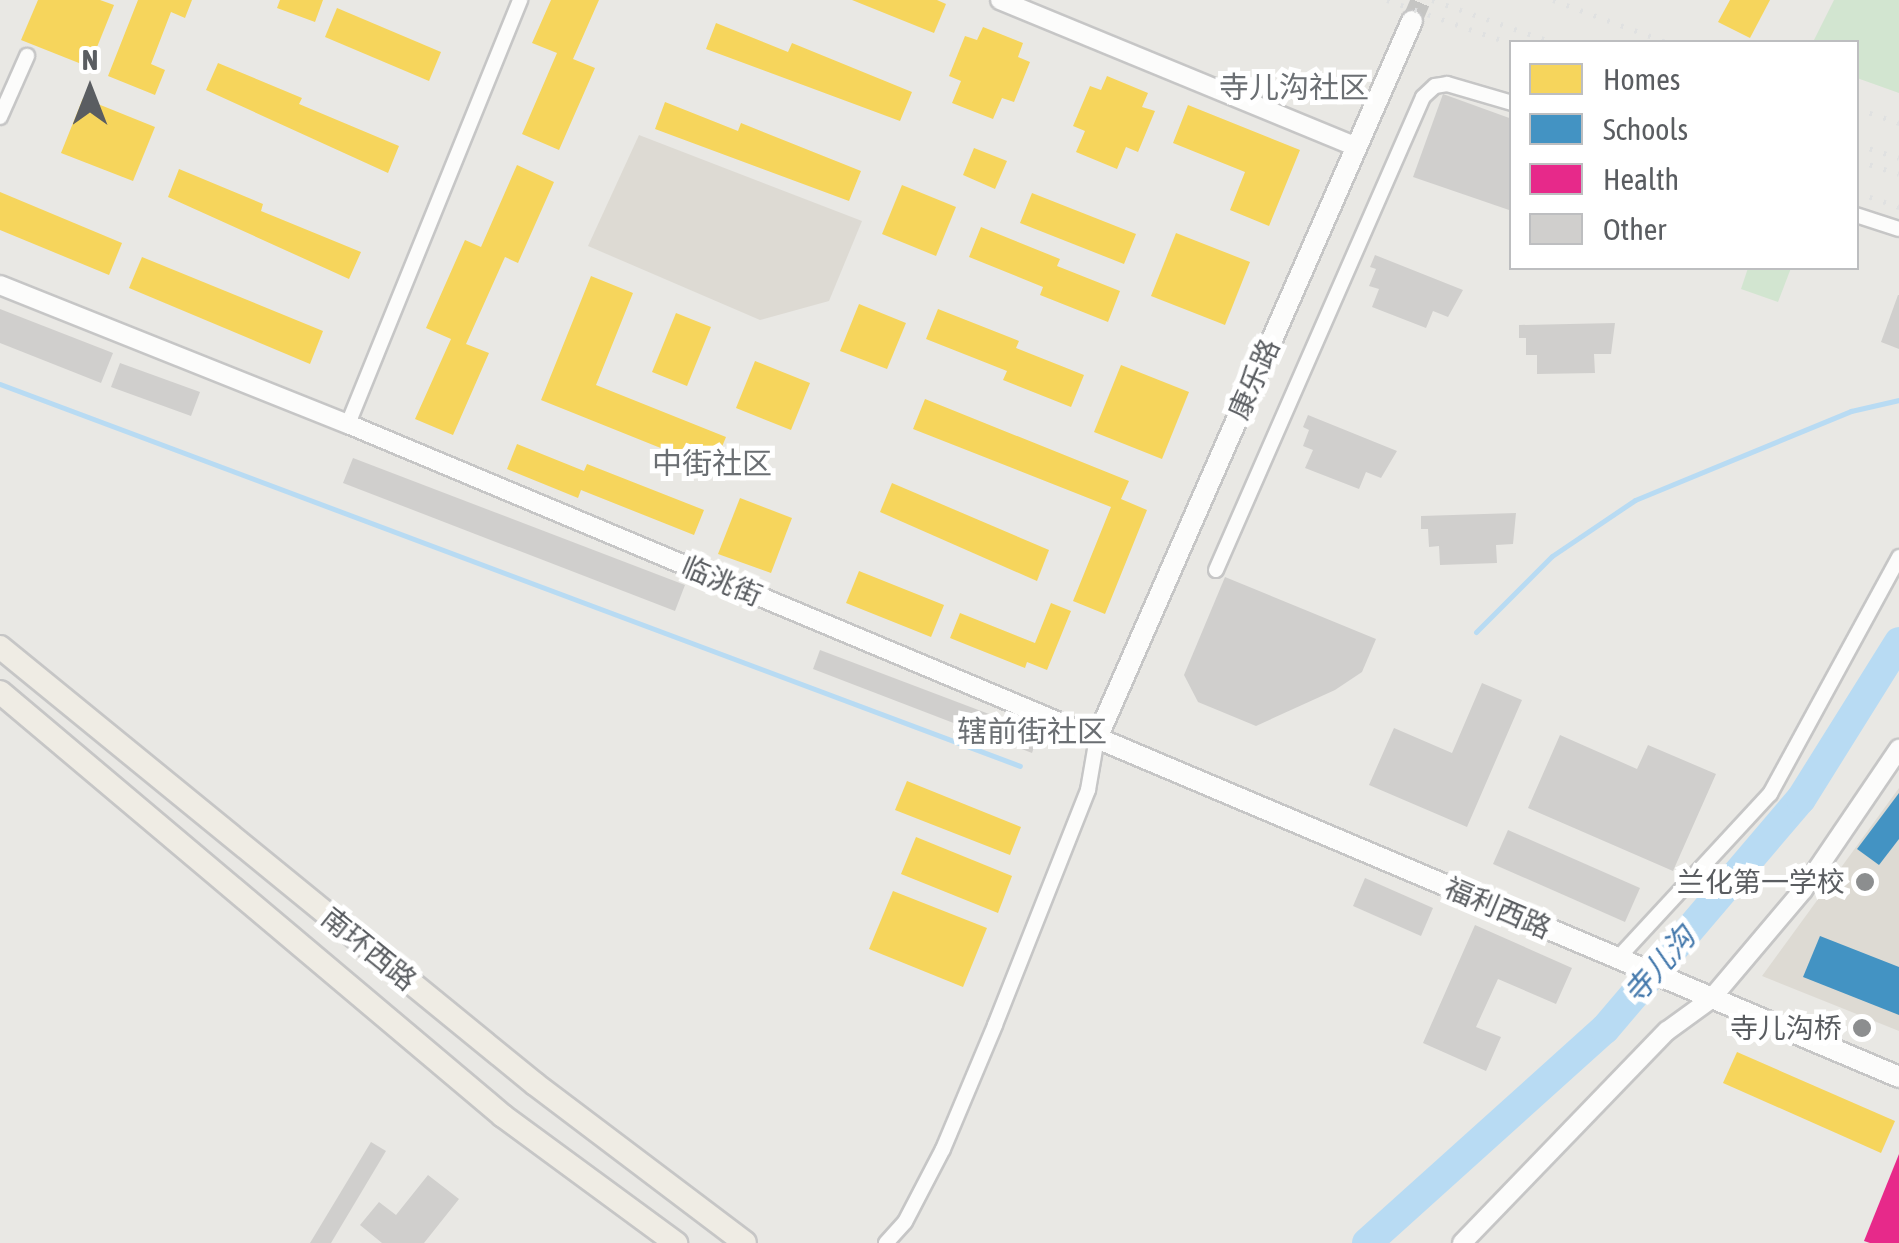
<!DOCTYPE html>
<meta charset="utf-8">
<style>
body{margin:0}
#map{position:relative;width:1899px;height:1243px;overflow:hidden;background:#e9e8e4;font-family:"Asap Condensed","Noto Sans SC",sans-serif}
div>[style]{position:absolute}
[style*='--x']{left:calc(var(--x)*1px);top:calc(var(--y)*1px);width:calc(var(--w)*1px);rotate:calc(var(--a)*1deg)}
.education>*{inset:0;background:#dddad3}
.green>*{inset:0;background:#d2e5d0}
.homes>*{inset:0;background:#f6d55c}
.schools>*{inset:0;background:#4393c3}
.health>*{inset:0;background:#e7298a}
.stream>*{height:5px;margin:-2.5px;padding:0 2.5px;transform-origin:2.5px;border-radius:2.5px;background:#b8dbf3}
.river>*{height:30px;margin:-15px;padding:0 15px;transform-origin:15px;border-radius:15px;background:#b8dbf3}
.building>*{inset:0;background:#d0cfcd}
.secondary-tunnel>*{height:20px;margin-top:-10px;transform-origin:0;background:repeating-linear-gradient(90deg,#c5c5c3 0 20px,transparent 0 30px)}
.roads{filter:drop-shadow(2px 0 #c6c6c6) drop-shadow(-2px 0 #c6c6c6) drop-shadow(0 2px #c6c6c6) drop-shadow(0 -2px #c6c6c6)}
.minor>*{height:14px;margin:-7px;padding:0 7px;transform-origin:7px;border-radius:7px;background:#fcfcfb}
.tertiary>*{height:18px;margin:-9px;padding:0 9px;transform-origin:9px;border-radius:9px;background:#fcfcfb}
.secondary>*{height:20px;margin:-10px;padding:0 10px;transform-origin:10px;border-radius:10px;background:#fcfcfb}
.trunk>*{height:22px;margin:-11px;padding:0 11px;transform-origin:11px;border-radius:11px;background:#efece4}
.rail>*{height:5px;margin-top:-2.5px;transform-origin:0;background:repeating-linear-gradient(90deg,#e0e1e1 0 2.5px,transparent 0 14.5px)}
.dots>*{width:28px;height:28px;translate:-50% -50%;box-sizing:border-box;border:5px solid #fff;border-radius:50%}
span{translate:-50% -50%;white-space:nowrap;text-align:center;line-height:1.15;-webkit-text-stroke:10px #fff;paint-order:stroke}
.street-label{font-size:28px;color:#5a5d61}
.poi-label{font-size:28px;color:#5a5d61}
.right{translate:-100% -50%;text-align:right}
.neighbourhood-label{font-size:30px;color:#6b6f73}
.water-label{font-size:30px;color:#4277ab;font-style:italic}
.legend{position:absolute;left:1509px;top:40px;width:350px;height:230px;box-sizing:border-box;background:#fff;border:2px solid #bdbec0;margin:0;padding:12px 18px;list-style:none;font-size:30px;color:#5a5d61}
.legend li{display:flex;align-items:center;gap:20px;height:50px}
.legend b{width:50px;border:2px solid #bdbec0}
.north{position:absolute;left:40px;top:40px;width:100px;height:100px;-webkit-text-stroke:8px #fff;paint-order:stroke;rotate:0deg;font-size:28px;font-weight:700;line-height:40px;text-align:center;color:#5a5d61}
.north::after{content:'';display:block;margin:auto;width:35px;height:45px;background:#5a5d61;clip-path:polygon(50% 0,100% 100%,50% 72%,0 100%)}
</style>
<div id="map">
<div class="education">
<div style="clip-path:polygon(639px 135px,862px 221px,829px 301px,760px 320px,588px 246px)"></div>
<div style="clip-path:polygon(1899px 788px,1899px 1031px,1762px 976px)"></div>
</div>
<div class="green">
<div style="clip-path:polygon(1834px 0,1899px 0,1899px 93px,1857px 78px,1856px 42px,1813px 42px)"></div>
<div style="clip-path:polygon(1748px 268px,1791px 268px,1778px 302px,1741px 289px)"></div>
</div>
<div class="homes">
<div style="clip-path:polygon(38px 0,100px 0,114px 5px,89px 67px,21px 40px)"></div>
<div style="clip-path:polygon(138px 0,192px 0,185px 18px,171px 12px,151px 64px,165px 70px,155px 95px,108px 76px)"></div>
<div style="clip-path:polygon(280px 0,323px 0,315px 22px,277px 8px)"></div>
<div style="clip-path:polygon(551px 0,599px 0,573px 59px,595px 68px,559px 150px,522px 134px,557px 53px,532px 43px)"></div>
<div style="clip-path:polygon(852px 0,937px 0,946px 4px,934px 33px)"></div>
<div style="clip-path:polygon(1730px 0,1770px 0,1750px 38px,1718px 22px)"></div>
<div style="clip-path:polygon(337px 8px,441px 52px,429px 81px,325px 37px)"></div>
<div style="clip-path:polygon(716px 23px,788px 52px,792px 43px,912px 92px,900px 121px,706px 49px)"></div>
<div style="clip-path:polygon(983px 27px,1023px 43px,1018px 57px,1030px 62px,1014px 102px,1002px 98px,993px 119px,952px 103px,961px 81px,949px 76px,965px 36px,977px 40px)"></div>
<div style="clip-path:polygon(218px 63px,302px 98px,299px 104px,399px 146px,388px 173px,206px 90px)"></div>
<div style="clip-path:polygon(1107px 76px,1148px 93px,1142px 107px,1155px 111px,1138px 152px,1126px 147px,1117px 169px,1076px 152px,1085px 131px,1073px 126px,1090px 86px,1101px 90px)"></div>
<div style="clip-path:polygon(83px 98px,155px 127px,133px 181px,61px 153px)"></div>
<div style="clip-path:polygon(665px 102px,738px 131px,741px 123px,861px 171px,849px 201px,655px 129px)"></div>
<div style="clip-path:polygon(1188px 105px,1300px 150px,1269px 226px,1230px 210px,1245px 172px,1173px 143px)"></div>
<div style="clip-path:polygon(974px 148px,1007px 161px,995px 189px,963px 175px)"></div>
<div style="clip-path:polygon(517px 165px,554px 182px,518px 263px,505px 257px,466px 344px,489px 353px,453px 435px,415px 419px,451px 339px,426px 328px,465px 240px,481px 247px)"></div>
<div style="clip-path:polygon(179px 169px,263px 204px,261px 211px,361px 252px,349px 279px,168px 197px)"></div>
<div style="clip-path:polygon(902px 185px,956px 207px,936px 256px,882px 234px)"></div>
<div style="clip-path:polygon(0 192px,122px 243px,109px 275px,0 230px)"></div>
<div style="clip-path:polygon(1032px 193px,1136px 234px,1124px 264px,1020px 223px)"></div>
<div style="clip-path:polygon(981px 227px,1060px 259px,1057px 266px,1120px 291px,1108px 322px,1040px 295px,1043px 287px,969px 257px)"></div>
<div style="clip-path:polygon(1176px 233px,1250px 262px,1225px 325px,1151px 296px)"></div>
<div style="clip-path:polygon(142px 257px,323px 331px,310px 364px,129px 288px)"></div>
<div style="clip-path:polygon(591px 276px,633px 293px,596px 385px,726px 437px,713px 469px,541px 400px)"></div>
<div style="clip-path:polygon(859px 304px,906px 323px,887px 369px,840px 351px)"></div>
<div style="clip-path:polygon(938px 309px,1019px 341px,1016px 348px,1084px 375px,1071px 407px,1003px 380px,1007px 371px,926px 339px)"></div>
<div style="clip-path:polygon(676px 313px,711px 327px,687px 386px,652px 372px)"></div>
<div style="clip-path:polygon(755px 361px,810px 383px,791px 430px,736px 408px)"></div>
<div style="clip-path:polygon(1121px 365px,1189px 392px,1162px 459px,1094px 432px)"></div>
<div style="clip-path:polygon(925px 399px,1129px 481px,1121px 499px,1147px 510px,1105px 614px,1073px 601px,1111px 507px,913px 429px)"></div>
<div style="clip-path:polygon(517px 444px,584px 471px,587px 464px,704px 510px,694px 535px,581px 490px,578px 498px,507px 469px)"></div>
<div style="clip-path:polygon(892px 483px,1049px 550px,1037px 581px,880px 512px)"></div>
<div style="clip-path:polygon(740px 498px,792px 518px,771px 573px,718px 554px)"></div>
<div style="clip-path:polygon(859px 571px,944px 605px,931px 637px,846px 603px)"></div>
<div style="clip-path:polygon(1051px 603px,1071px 611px,1047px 670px,1027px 662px,1025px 668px,950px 638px,960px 613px,1035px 643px)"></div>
<div style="clip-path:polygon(907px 781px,1021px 827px,1010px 855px,895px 810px)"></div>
<div style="clip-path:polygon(916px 837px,1012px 876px,998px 913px,901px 874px)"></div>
<div style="clip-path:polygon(893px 891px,987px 928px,963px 987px,869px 949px)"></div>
<div style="clip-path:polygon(1737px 1052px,1895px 1121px,1881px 1153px,1723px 1083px)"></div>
</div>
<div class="schools">
<div style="clip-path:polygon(1899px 793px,1899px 839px,1879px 865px,1857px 849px)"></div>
<div style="clip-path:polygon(1820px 936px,1899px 967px,1899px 1015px,1803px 977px)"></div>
</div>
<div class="health">
<div style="clip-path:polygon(1899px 1154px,1899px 1243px,1870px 1243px,1864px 1241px)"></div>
</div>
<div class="stream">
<div style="--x:0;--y:384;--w:1089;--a:20.53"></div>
<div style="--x:1476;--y:632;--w:107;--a:-45"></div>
<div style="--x:1552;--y:556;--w:100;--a:-34"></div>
<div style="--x:1635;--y:500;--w:234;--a:-22.4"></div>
<div style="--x:1851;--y:411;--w:49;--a:-12.9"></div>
</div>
<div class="river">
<div style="--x:1367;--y:1243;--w:320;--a:-42"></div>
<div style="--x:1605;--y:1029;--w:302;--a:-49.6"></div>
<div style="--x:1801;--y:799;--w:185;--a:-58"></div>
</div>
<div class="building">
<div style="clip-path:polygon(1443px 94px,1512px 119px,1512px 211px,1413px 177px)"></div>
<div style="clip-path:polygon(1375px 255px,1463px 290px,1448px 317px,1433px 311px,1426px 328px,1372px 307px,1379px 289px,1369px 286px,1376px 269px,1370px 267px)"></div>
<div style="clip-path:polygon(1898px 295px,1899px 295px,1899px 349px,1881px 342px)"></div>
<div style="clip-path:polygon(0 309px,113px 353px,101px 383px,0 343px)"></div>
<div style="clip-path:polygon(1615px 323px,1611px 354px,1594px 354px,1595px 373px,1537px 374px,1537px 355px,1526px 355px,1526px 338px,1519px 338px,1519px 325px)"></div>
<div style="clip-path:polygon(120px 363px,200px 392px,191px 416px,111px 387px)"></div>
<div style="clip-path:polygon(1308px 415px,1397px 451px,1381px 478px,1366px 472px,1359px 489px,1305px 468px,1313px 450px,1303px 446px,1309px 430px,1303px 427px)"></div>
<div style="clip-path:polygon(353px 458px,685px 585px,675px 611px,343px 483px)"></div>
<div style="clip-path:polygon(1516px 513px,1513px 544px,1496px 545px,1497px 563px,1440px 565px,1439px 546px,1429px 547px,1428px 529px,1421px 529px,1421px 516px)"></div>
<div style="clip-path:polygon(1225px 577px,1376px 639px,1362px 672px,1335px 690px,1256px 726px,1198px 702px,1184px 675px)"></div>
<div style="clip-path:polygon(820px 650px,1039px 733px,1032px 753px,813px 669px)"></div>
<div style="clip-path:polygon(1482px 683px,1522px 700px,1467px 827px,1369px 785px,1394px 728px,1452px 753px)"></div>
<div style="clip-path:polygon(1560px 735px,1637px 769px,1648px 745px,1716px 774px,1673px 871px,1528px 808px)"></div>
<div style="clip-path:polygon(1508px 830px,1640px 888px,1625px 922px,1493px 864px)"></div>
<div style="clip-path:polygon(1365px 878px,1433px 908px,1421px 936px,1353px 906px)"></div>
<div style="clip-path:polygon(1475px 925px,1572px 968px,1556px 1004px,1498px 979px,1476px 1027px,1501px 1037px,1486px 1071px,1423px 1043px)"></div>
<div style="clip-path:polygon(371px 1142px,386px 1151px,331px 1243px,310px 1243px)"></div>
<div style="clip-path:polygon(428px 1175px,459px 1199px,424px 1243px,382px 1243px,360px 1225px,379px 1202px,396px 1215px)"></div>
</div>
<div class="secondary-tunnel">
<div style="--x:1412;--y:21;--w:23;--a:-67"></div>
</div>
<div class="roads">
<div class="minor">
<div style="--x:0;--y:117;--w:67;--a:-66.1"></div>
<div style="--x:1856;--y:215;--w:45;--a:18"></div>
<div style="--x:348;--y:424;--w:458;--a:-67.9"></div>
<div style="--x:1216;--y:570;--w:516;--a:-66.36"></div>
<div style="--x:1423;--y:97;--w:16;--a:-43"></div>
<div style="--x:1435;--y:86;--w:12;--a:-9"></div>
<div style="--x:1447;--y:84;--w:68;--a:16.3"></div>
<div style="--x:1617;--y:959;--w:225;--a:-47.2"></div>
<div style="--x:1770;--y:794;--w:270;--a:-61.4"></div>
<div style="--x:886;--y:1243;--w:28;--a:-48"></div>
<div style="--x:905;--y:1222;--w:82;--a:-62.5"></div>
<div style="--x:943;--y:1149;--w:134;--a:-67.2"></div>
<div style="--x:995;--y:1025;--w:253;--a:-68.4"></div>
<div style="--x:1088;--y:790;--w:53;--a:-80.2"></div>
</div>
<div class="tertiary">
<div style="--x:1000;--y:0;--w:385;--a:22.4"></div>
<div style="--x:0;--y:285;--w:375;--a:21.8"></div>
<div style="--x:348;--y:424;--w:812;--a:22.74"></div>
<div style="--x:1462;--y:1243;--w:295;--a:-46"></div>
<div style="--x:1667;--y:1031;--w:54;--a:-36"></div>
<div style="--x:1711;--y:999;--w:143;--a:-49.8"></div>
<div style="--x:1803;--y:890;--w:171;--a:-55.8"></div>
</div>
<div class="secondary">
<div style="--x:1412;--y:21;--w:783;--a:113.72"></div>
<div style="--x:1097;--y:738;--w:871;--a:22.91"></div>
</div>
<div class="trunk">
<div style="--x:0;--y:647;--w:691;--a:39.24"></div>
<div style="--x:535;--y:1084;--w:263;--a:37.1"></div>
<div style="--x:0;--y:692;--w:658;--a:40.13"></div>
<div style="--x:503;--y:1116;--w:215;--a:36.3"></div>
</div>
</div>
<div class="rail">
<div style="--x:1387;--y:0;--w:133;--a:19.4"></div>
<div style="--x:1432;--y:0;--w:127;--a:19.3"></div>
<div style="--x:1553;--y:0;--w:121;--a:20.4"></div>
<div style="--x:1856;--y:108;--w:46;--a:19.2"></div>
<div style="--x:1856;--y:144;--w:45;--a:18"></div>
<div style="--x:1856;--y:160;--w:45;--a:18"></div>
<div style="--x:1856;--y:192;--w:46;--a:19.2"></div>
</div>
<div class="dots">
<div style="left:1865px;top:882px;background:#8c8e8f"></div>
<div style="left:1862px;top:1028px;background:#8c8e8f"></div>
</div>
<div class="street-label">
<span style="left:1254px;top:379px;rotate:-66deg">康乐路</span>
<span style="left:722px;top:581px;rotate:23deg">临洮街</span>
<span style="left:1498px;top:908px;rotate:23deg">福利西路</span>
<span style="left:369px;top:949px;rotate:39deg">南环西路</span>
</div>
<div class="poi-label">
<span class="right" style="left:1845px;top:882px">兰化第一学校</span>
<span class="right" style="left:1842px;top:1028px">寺儿沟桥</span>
</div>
<div class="neighbourhood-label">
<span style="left:1294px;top:87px">寺儿沟社区</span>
<span style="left:712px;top:463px">中街社区</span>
<span style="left:1032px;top:731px">辖前街社区</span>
</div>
<div class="water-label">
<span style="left:1659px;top:965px;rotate:-49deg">寺儿沟</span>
</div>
<ul class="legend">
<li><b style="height:28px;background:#f6d55c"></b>Homes</li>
<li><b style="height:28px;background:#4393c3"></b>Schools</li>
<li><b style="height:28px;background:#e7298a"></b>Health</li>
<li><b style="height:28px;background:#d0cfcd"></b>Other</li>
</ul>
<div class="north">N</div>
</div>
